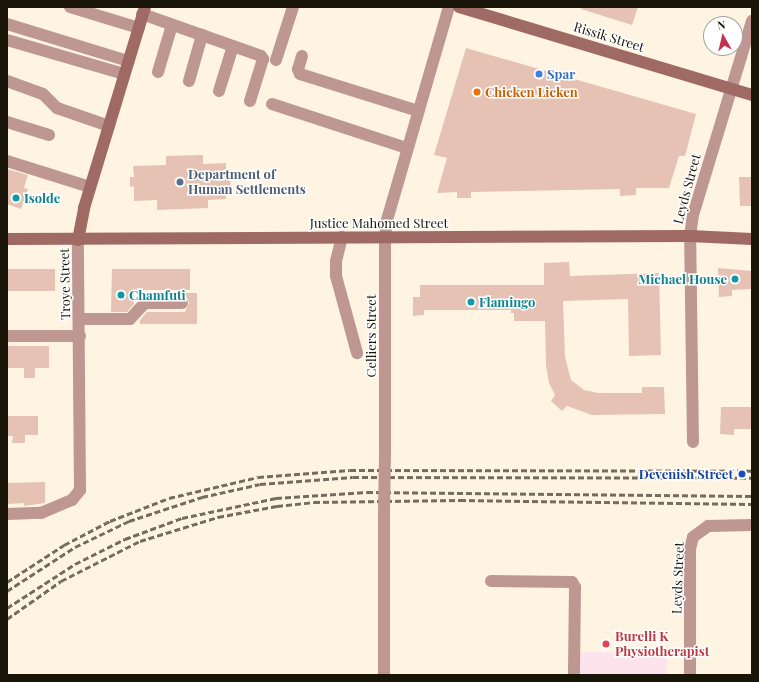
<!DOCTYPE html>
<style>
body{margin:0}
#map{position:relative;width:759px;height:682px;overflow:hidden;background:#fef4e1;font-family:"Playfair Display",serif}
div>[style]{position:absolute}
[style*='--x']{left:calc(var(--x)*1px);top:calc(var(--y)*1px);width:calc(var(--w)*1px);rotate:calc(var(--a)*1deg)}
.medical>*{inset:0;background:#fde3eb}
.building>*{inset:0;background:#e5c2b3}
.street>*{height:12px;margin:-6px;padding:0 6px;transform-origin:6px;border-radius:6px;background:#be9793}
.secondary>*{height:12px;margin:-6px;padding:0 6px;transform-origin:6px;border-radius:6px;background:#a06a64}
.rail>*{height:3px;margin-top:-1.5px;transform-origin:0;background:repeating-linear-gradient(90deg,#746d5f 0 6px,transparent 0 9px)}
.street-bridge>*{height:12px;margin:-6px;padding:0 6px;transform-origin:6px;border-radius:6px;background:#be9793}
.dots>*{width:11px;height:11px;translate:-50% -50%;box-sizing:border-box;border:2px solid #fff;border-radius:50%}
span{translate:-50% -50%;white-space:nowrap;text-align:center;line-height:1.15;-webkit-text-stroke:3px #fff;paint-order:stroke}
.street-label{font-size:13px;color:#191408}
.shop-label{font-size:13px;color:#366cbe;font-weight:700}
.left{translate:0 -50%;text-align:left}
.food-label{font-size:13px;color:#c56008;font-weight:700}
.service-label{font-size:13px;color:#4e5e75;font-weight:700}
.culture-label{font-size:13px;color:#0d838f;font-weight:700}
.right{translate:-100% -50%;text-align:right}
.transit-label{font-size:13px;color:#164399;font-weight:700}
.health-label{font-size:13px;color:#be3a42;font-weight:700}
.frame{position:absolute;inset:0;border:8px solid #191408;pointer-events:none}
.north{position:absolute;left:703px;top:16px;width:40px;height:40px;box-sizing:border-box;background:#fff;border:1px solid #a3a19c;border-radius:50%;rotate:352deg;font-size:11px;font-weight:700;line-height:16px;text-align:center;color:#191408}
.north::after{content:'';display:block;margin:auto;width:14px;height:18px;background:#c33352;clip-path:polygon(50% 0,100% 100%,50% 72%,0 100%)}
</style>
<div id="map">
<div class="medical">
<div style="clip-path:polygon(580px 652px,667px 652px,667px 675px,580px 675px)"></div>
</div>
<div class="building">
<div style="clip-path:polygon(582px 7px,638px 7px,632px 25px,581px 9px)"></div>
<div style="clip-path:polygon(466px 48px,696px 114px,685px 156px,679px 156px,669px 188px,636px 188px,636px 195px,620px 196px,620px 189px,471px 192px,471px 198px,457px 198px,457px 192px,437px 193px,447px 158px,434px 155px)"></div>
<div style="clip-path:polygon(203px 155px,203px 164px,226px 163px,226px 178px,230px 178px,231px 189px,226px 189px,226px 199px,208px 200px,208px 208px,157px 210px,157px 200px,134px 201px,134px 186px,130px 187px,130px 177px,134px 177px,133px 166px,166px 165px,166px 156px)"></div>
<div style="clip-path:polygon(7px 169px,28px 175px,24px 188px,28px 189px,21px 209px,7px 204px)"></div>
<div style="clip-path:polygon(739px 177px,752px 177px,752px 206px,740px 206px)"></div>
<div style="clip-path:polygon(569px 262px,570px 276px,659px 273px,661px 355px,629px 356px,628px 299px,563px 301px,565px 357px,571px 380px,584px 390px,598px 393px,642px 393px,642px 387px,664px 387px,665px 414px,592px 415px,567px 406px,562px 411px,551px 401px,555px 395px,549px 383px,546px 365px,545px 321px,514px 321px,514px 313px,511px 313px,511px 310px,424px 310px,424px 315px,413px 316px,413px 297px,420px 297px,420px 285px,544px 285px,544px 263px)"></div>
<div style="clip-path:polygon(718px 268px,752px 271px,752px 289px,732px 290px,732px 296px,719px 297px)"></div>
<div style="clip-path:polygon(7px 269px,55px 269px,55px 291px,7px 291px)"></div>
<div style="clip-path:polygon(112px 269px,190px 269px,190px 290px,134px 290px,134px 304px,127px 312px,111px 312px)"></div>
<div style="clip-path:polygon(185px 293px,197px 293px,197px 324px,140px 324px,140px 320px,147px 312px,185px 312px,189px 303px)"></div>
<div style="clip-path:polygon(7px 346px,49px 346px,49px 368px,35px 368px,35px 378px,24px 378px,24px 368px,7px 368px)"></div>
<div style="clip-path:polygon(721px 407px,752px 407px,752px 429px,734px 429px,734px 435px,720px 434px)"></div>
<div style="clip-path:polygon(7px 416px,38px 416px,38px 435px,25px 435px,25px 443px,12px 443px,13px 436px,7px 436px)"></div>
<div style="clip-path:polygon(45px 482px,45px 503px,24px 506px,24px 503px,7px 504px,7px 483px)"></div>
</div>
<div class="street">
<div style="--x:70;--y:7;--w:72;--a:16.9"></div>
<div style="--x:142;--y:14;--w:126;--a:19.4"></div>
<div style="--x:261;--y:56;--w:4;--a:56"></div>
<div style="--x:263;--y:59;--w:44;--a:107.2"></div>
<div style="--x:7;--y:24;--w:127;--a:17"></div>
<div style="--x:7;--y:40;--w:122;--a:16.2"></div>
<div style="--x:302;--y:56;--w:14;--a:107"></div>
<div style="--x:298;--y:69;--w:5;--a:68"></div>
<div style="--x:300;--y:74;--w:124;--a:17.4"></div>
<div style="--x:276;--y:60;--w:56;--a:-72.2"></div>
<div style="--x:158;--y:72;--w:49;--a:-73.4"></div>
<div style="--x:7;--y:81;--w:38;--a:20"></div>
<div style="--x:43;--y:94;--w:20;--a:45"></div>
<div style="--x:57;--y:108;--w:55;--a:19.1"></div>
<div style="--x:189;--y:81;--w:48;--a:-74.2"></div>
<div style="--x:219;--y:91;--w:47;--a:-72.7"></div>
<div style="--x:272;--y:104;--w:142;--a:18.1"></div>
<div style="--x:7;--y:122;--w:44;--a:17.2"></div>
<div style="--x:7;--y:161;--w:87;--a:17.4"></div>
<div style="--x:342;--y:237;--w:25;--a:104"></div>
<div style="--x:336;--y:261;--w:15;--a:90"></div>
<div style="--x:336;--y:276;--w:80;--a:74.7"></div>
<div style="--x:79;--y:319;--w:51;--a:0"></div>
<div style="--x:130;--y:319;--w:22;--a:-47"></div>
<div style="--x:145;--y:303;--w:37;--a:0"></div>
<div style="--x:7;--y:336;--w:73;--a:0"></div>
<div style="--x:693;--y:442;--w:206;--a:-90.8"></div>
<div style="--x:690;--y:236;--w:21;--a:-82"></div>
<div style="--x:693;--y:215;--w:203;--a:-73.1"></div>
<div style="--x:385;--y:453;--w:216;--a:-90"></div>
<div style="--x:385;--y:237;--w:17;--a:-83"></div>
<div style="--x:387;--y:220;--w:222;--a:-73.8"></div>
<div style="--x:7;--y:514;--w:34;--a:-2"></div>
<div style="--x:41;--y:513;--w:34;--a:-23"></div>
<div style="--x:72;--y:500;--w:13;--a:-51"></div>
<div style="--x:80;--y:490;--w:250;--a:-90.5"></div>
<div style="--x:491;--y:581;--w:81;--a:0.7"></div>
<div style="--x:572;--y:582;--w:6;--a:59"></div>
<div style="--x:575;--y:587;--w:88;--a:90.7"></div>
<div style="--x:384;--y:675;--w:163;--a:-90"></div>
<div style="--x:690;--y:675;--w:126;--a:-90"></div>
<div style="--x:690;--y:549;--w:12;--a:-76"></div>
<div style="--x:693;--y:537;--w:19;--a:-36"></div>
<div style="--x:708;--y:526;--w:44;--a:-1.3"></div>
</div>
<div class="secondary">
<div style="--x:459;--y:7;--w:306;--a:16.7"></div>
<div style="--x:7;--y:239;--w:683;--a:-0.25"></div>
<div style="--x:690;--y:236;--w:62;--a:2.8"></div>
<div style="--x:78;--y:240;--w:33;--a:-79"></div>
<div style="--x:84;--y:208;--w:210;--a:-73.1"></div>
</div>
<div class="rail">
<div style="--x:7;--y:582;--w:68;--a:-33"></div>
<div style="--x:64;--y:545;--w:52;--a:-27.6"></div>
<div style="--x:110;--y:521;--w:63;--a:-21.3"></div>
<div style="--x:169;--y:498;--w:91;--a:-13.3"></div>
<div style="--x:258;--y:477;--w:92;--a:-4.4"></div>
<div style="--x:350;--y:470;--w:402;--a:0.1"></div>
<div style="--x:7;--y:591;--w:81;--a:-32.9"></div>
<div style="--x:75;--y:547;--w:60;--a:-25.7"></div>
<div style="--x:129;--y:521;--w:77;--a:-18.2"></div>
<div style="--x:202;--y:497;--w:59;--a:-12.6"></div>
<div style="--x:260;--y:484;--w:93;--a:-4.3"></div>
<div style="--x:353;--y:477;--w:399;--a:0.1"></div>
<div style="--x:7;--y:608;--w:81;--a:-32.9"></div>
<div style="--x:75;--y:564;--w:56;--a:-26.6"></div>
<div style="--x:125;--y:539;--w:61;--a:-20.2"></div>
<div style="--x:182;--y:518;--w:96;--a:-12"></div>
<div style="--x:276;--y:498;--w:91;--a:-3.8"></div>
<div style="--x:367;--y:492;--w:385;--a:0.6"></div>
<div style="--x:7;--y:619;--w:66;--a:-35.1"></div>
<div style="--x:61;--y:581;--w:89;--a:-26.9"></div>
<div style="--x:140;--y:541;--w:82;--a:-17.1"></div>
<div style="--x:218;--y:517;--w:60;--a:-10.6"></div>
<div style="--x:277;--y:506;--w:37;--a:-6"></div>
<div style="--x:314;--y:502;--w:146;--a:-0.8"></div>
<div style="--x:460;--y:500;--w:292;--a:0.8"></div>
</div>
<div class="street-bridge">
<div style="--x:384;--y:512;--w:59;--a:-89"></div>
</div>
<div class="dots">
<div style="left:539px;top:74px;background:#3f7fe0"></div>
<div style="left:477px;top:92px;background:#e8710a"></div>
<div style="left:180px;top:182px;background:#5c6f8a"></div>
<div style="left:16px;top:198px;background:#0f9aa8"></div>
<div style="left:735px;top:279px;background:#0f9aa8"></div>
<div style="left:121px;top:295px;background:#0f9aa8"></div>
<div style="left:471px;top:302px;background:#0f9aa8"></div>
<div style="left:742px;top:474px;background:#1a4fb4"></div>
<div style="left:606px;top:644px;background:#e0444e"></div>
</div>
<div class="street-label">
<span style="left:609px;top:37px;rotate:17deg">Rissik Street</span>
<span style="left:687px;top:189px;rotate:-75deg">Leyds Street</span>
<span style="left:379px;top:223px">Justice Mahomed Street</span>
<span style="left:65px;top:284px;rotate:-91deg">Troye Street</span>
<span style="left:371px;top:336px;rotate:-90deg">Celliers Street</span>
<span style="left:678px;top:578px;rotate:-88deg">Leyds Street</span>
</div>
<div class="shop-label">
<span class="left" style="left:547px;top:74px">Spar</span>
</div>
<div class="food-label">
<span class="left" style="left:485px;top:92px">Chicken Licken</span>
</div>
<div class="service-label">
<span class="left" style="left:188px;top:182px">Department of<br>Human Settlements</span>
</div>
<div class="culture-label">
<span class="left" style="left:24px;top:198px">Isolde</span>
<span class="right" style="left:727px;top:279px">Michael House</span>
<span class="left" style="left:129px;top:295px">Chamfuti</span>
<span class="left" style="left:479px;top:302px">Flamingo</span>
</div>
<div class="transit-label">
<span class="right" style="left:733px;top:474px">Devenish Street</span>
</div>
<div class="health-label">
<span class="left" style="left:615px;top:644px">Burelli K<br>Physiotherapist</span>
</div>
<div class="frame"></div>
<div class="north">N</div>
</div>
